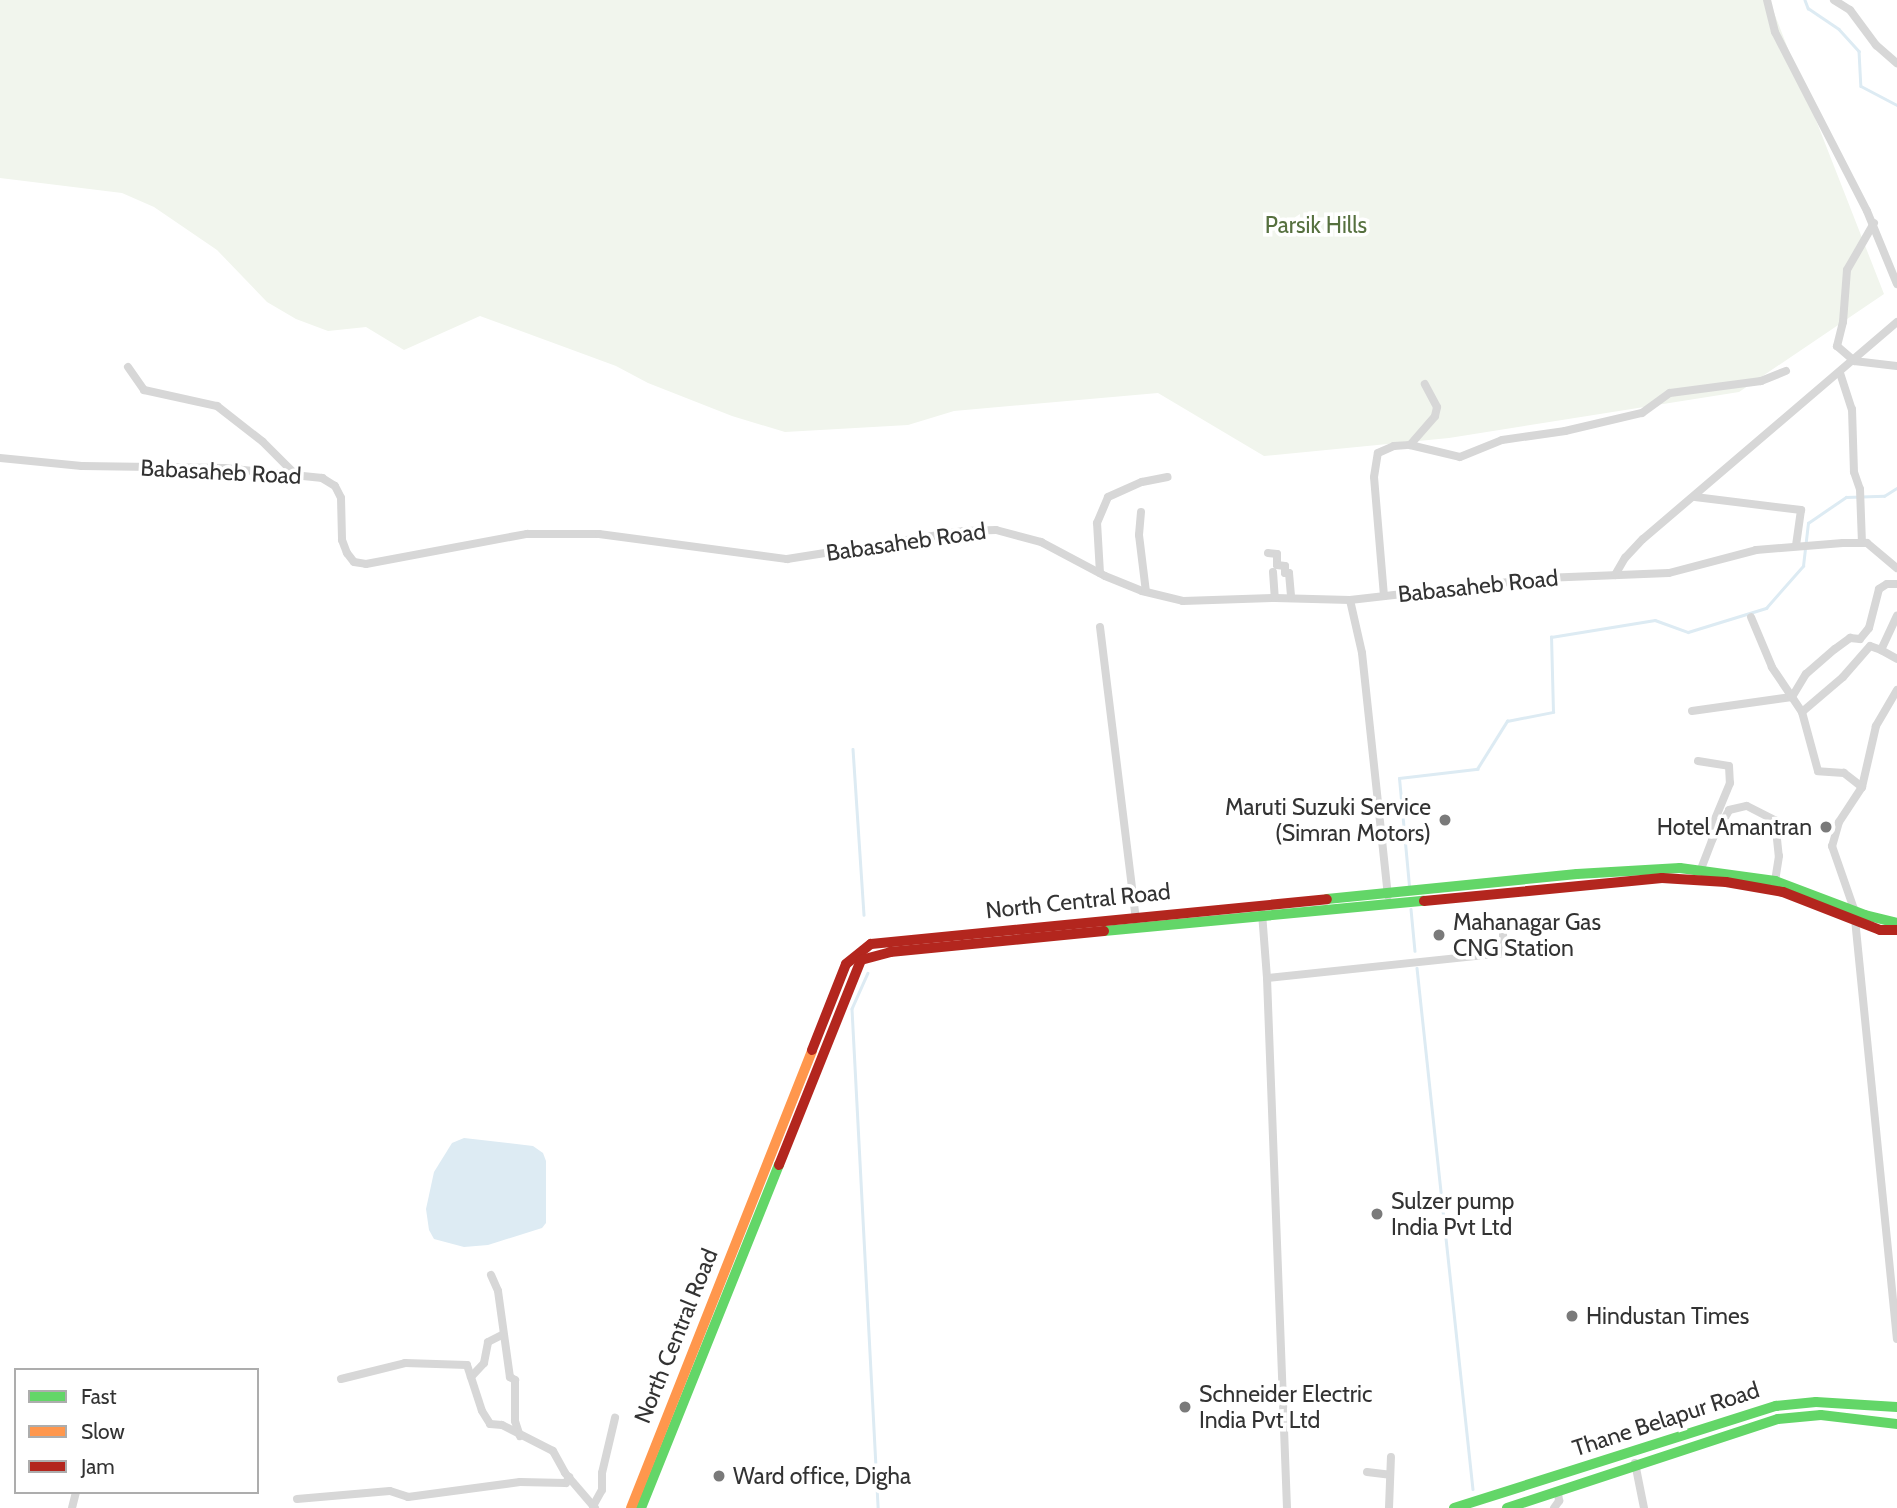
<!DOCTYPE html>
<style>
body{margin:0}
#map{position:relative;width:1897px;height:1508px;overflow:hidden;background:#fff;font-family:Cabin,sans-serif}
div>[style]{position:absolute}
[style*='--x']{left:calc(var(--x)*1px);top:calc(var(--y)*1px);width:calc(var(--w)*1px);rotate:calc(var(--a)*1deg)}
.green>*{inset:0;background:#f1f5ed}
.water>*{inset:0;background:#ddebf3}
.stream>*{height:2.5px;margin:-1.25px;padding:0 1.25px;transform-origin:1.25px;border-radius:1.25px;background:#ddebf3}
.street>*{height:8px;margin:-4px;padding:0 4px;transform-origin:4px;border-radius:4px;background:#d7d7d7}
.fast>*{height:10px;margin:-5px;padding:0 5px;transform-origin:5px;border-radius:5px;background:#63d668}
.slow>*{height:10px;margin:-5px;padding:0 5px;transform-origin:5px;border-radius:5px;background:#ff974d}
.jam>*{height:10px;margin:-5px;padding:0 5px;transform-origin:5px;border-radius:5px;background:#b3261e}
.dots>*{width:19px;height:19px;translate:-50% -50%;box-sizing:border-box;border:4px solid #fff;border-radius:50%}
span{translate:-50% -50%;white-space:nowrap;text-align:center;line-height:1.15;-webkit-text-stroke:7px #fff;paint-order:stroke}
.park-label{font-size:23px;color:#56703f}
.street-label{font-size:23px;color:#333}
.poi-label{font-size:23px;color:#333}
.right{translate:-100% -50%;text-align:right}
.left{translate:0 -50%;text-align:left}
.legend{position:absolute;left:14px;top:1368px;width:245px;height:126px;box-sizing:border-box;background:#fff;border:2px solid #adadad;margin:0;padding:9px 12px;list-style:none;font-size:21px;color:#333}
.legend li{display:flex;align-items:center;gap:14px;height:35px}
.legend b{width:35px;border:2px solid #adadad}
</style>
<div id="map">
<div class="green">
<div style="clip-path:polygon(0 0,1769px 0,1884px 294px,1739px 392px,1449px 438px,1264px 456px,1158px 393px,954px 411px,908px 425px,785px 432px,732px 416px,648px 383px,616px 366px,480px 316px,404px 350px,366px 327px,328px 331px,296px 319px,267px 302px,217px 250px,154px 207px,122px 193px,0 178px)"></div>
</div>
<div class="water">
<div style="clip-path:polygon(464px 1138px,533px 1146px,543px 1153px,546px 1161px,546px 1223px,542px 1228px,488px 1245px,464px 1247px,434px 1239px,429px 1230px,426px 1209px,434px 1172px,452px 1143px)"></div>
</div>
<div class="stream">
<div style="--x:1805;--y:0;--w:9;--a:69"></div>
<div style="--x:1808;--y:8;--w:37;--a:34"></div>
<div style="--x:1839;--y:29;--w:30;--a:48"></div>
<div style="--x:1859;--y:51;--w:35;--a:87"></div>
<div style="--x:1861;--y:86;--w:41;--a:27.8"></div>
<div style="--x:853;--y:749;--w:166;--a:86.2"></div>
<div style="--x:1409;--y:886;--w:108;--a:-95.3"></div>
<div style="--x:1399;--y:778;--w:79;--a:-6.6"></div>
<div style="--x:1477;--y:769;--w:57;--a:-58"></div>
<div style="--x:1507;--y:721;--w:47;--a:-11.1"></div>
<div style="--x:1553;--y:712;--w:75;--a:-91.5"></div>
<div style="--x:1551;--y:637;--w:105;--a:-9.3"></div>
<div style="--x:1655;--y:620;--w:35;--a:20"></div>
<div style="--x:1688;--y:632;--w:82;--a:-17.1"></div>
<div style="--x:1766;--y:608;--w:56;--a:-48.6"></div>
<div style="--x:1803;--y:566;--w:43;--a:-83.4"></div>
<div style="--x:1808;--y:523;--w:46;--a:-34.4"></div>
<div style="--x:1846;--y:497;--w:38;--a:-2"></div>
<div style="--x:1884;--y:496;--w:15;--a:-32"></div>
<div style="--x:1411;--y:909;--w:42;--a:84.6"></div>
<div style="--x:1417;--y:968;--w:524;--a:83.87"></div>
<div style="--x:868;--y:973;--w:39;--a:114"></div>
<div style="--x:852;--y:1009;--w:500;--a:87"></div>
</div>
<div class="street">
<div style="--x:1767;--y:0;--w:33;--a:76"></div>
<div style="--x:1775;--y:32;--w:201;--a:62.8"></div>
<div style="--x:1867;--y:211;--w:79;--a:67.7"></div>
<div style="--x:1834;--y:0;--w:19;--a:32"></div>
<div style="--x:1850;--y:10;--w:44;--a:53.4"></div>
<div style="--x:1876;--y:45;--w:28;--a:41"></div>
<div style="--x:1874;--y:223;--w:54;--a:119.9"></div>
<div style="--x:1847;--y:270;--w:52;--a:94.4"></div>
<div style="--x:1843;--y:322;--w:25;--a:104"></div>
<div style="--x:1837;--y:346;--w:23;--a:41"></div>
<div style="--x:1854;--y:361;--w:43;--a:6.6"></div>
<div style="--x:128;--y:367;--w:28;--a:55"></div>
<div style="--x:144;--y:390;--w:75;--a:12.4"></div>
<div style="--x:217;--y:406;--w:58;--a:38"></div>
<div style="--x:263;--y:442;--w:45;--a:45"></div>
<div style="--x:1840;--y:373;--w:38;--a:72"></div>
<div style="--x:1852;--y:409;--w:63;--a:88.2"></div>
<div style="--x:1854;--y:472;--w:18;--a:71"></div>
<div style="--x:1860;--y:489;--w:54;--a:87.9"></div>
<div style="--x:1410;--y:445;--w:38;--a:-49"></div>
<div style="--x:1435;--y:416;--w:9;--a:-77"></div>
<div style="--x:1437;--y:407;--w:26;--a:-118"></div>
<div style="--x:0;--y:458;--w:82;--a:5.6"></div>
<div style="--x:82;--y:466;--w:142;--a:0.8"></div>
<div style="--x:224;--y:468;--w:99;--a:5.8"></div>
<div style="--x:322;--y:478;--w:15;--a:32"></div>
<div style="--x:335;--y:486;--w:13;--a:63"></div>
<div style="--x:341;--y:498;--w:42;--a:88.6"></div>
<div style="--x:342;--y:540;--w:14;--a:69"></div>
<div style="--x:347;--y:553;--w:11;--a:52"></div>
<div style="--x:354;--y:562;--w:12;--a:9"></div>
<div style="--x:366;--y:564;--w:164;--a:-10.6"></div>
<div style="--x:527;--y:534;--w:72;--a:0"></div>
<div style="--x:599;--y:534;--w:190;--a:7.6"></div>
<div style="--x:787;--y:559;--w:179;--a:-9"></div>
<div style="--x:964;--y:531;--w:32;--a:-2"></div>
<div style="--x:996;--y:530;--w:47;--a:14.9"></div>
<div style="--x:1041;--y:542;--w:72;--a:28"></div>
<div style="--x:1105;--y:576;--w:40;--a:22"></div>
<div style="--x:1142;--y:591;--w:42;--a:13.7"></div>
<div style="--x:1183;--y:601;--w:92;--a:-1.9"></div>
<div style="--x:1275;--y:598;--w:75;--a:1.5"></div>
<div style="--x:1350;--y:600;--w:195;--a:-6.5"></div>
<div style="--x:1544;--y:578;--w:125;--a:-2.3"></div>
<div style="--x:1669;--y:573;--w:90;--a:-14.8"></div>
<div style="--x:1756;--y:550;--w:87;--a:-4.6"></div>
<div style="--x:1843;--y:543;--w:24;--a:0"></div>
<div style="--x:1867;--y:543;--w:39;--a:40"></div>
<div style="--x:1695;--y:497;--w:107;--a:7"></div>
<div style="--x:1801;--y:510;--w:36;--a:98"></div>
<div style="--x:1141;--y:512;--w:23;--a:95"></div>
<div style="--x:1139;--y:535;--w:57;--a:83"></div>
<div style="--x:1268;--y:553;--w:9;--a:6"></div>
<div style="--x:1277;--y:554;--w:11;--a:90"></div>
<div style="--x:1277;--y:565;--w:8;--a:7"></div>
<div style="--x:1285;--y:566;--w:7;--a:90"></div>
<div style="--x:1285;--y:573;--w:4;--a:0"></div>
<div style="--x:1289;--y:573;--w:25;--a:85"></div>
<div style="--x:1273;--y:572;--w:26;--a:86"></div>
<div style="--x:1100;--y:573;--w:50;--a:-93.4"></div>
<div style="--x:1097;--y:523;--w:28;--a:-67"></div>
<div style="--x:1108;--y:497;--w:37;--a:-24"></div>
<div style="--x:1142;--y:482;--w:26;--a:-11"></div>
<div style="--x:1615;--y:575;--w:20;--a:-60"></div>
<div style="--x:1625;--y:558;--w:26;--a:-47"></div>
<div style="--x:1643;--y:539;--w:334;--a:-40.5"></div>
<div style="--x:1384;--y:596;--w:119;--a:-94.8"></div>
<div style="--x:1374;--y:477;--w:24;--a:-81"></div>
<div style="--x:1378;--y:453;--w:17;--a:-24"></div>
<div style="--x:1394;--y:446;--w:16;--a:-4"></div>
<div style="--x:1410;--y:445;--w:51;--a:13.5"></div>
<div style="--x:1460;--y:457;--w:45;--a:-22"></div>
<div style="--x:1502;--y:440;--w:64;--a:-8.1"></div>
<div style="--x:1565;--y:431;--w:79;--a:-13.2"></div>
<div style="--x:1642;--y:413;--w:34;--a:-36"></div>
<div style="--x:1670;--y:393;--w:92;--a:-7.5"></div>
<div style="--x:1761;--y:381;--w:27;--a:-22"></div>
<div style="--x:1350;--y:600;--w:54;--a:77.2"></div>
<div style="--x:1362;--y:653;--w:244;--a:83.9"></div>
<div style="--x:1100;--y:627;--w:297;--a:83"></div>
<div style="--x:1881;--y:650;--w:18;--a:29"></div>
<div style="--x:1897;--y:690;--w:42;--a:120.3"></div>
<div style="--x:1876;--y:726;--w:63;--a:102.9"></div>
<div style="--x:1862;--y:787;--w:42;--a:123.3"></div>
<div style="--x:1839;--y:822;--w:25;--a:106"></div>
<div style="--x:1832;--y:846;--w:67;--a:70.8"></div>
<div style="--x:1854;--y:909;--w:432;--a:84.3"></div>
<div style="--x:1692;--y:711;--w:101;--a:-8"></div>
<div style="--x:1792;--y:697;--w:36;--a:-124"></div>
<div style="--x:1772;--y:667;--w:54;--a:-112.8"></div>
<div style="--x:1802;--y:712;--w:54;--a:-40.5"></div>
<div style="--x:1843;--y:677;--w:41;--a:-48.9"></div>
<div style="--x:1870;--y:646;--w:12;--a:20"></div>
<div style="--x:1881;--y:650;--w:38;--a:-65"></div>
<div style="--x:1698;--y:761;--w:31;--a:9"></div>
<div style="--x:1729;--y:766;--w:17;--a:87"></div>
<div style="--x:1730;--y:783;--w:44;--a:112.5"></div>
<div style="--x:1713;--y:824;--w:13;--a:94"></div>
<div style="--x:1862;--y:787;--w:23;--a:-142"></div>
<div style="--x:1844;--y:773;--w:26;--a:-176"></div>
<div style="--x:1818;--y:771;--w:61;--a:-105.2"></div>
<div style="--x:1802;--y:712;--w:18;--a:-124"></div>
<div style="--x:1792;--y:697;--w:27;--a:-59"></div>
<div style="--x:1806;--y:674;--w:38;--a:-41"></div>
<div style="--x:1835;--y:649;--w:19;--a:-36"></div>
<div style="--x:1850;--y:638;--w:10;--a:6"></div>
<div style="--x:1860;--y:639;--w:14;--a:-51"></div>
<div style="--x:1869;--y:628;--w:40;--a:-75.6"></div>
<div style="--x:1879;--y:589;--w:9;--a:-32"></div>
<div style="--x:1887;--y:584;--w:10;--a:0"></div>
<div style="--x:1701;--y:869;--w:31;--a:-69"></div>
<div style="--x:1712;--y:840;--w:34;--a:-60"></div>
<div style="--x:1729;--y:810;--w:18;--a:-13"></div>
<div style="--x:1747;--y:806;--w:31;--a:27"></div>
<div style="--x:1775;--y:820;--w:36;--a:84"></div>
<div style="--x:1779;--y:856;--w:25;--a:99"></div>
<div style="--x:1262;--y:913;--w:65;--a:85.6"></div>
<div style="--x:1267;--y:978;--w:530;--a:87.84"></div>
<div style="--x:1267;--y:978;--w:238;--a:-6"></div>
<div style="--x:1504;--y:953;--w:33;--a:-93"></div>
<div style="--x:491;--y:1275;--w:17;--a:66"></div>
<div style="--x:498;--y:1291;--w:87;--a:82.1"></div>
<div style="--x:510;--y:1377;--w:6;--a:31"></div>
<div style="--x:515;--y:1380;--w:41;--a:90"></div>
<div style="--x:515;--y:1421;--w:16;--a:72"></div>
<div style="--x:471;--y:1377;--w:19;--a:-47"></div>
<div style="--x:484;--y:1363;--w:21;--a:-79"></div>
<div style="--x:488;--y:1342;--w:16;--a:-27"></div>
<div style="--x:341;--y:1379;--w:66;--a:-14"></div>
<div style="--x:405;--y:1363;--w:62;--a:1.8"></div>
<div style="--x:467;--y:1365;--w:48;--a:71.9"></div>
<div style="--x:482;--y:1411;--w:15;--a:58"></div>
<div style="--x:490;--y:1424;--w:12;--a:5"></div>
<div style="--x:502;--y:1425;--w:57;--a:27"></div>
<div style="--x:553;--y:1451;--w:25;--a:61"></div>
<div style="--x:565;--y:1473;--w:46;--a:49.4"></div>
<div style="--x:1635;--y:1463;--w:46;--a:78.7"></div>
<div style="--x:1367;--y:1472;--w:23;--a:7"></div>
<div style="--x:297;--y:1499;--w:93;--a:-4.9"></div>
<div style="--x:390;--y:1491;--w:19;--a:18"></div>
<div style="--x:408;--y:1497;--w:113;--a:-7.6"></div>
<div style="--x:520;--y:1482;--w:46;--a:1.2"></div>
<div style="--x:566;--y:1483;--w:7;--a:-63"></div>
<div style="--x:593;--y:1506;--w:18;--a:-61"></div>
<div style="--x:602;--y:1490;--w:17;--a:-90"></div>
<div style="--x:602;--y:1473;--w:57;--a:-76.7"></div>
<div style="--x:72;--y:1508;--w:16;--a:-76"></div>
<div style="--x:1389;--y:1508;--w:51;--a:-87.8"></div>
<div style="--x:1554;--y:1508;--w:9;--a:-54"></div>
<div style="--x:1559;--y:1501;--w:10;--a:-96"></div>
</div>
<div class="fast">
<div style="--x:1327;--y:899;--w:251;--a:-5.7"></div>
<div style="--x:1577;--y:874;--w:103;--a:-3.3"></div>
<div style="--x:1680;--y:868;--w:96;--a:7.8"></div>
<div style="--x:1775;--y:881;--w:96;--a:20.7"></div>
<div style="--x:1865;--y:915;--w:33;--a:14"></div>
<div style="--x:1104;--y:931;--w:321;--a:-5.4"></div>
<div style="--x:641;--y:1508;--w:370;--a:-68.1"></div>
<div style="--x:1454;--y:1508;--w:338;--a:-17.6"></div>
<div style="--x:1776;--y:1406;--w:40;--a:-5.7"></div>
<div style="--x:1816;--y:1402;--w:81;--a:3.5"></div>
<div style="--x:1507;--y:1508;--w:285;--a:-18.2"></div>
<div style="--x:1778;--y:1419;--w:43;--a:-5.3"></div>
<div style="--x:1821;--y:1415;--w:77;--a:6.8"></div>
</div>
<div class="slow">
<div style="--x:631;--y:1508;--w:492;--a:-68.4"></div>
</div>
<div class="jam">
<div style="--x:1424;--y:901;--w:239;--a:-5.5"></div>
<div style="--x:1662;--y:878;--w:64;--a:3.6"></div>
<div style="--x:1726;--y:882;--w:58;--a:10"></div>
<div style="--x:1783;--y:892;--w:104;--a:21.4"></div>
<div style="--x:1880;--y:930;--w:17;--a:0"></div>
<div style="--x:812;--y:1050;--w:92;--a:-68.4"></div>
<div style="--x:846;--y:964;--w:32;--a:-39"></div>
<div style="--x:871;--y:944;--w:458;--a:-5.6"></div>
<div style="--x:779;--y:1165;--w:221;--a:-68.2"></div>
<div style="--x:861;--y:960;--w:30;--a:-15"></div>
<div style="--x:890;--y:952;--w:215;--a:-5.6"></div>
</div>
<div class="dots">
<div style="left:1445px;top:820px;background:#7a7a7a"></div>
<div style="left:1826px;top:827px;background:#7a7a7a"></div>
<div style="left:1439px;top:935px;background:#7a7a7a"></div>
<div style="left:1377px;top:1214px;background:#7a7a7a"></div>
<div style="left:1572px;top:1316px;background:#7a7a7a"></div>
<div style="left:1185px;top:1407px;background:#7a7a7a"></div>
<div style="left:719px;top:1476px;background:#7a7a7a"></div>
</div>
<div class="park-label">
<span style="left:1316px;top:225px">Parsik Hills</span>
</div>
<div class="street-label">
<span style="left:221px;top:472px;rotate:3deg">Babasaheb Road</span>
<span style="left:906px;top:542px;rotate:-8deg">Babasaheb Road</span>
<span style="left:1478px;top:586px;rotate:-6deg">Babasaheb Road</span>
<span style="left:1078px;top:901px;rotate:-6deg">North Central Road</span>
<span style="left:676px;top:1336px;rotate:-68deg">North Central Road</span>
<span style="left:1666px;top:1419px;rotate:-18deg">Thane Belapur Road</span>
</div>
<div class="poi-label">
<span class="right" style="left:1431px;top:820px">Maruti Suzuki Service<br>(Simran Motors)</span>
<span class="right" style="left:1812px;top:827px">Hotel Amantran</span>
<span class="left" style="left:1453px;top:935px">Mahanagar Gas<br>CNG Station</span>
<span class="left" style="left:1391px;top:1214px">Sulzer pump<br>India Pvt Ltd</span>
<span class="left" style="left:1586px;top:1316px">Hindustan Times</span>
<span class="left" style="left:1199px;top:1407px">Schneider Electric<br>India Pvt Ltd</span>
<span class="left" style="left:733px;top:1476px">Ward office, Digha</span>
</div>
<ul class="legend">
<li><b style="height:9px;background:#63d668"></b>Fast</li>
<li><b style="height:9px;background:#ff974d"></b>Slow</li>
<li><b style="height:9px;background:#b3261e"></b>Jam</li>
</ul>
</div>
